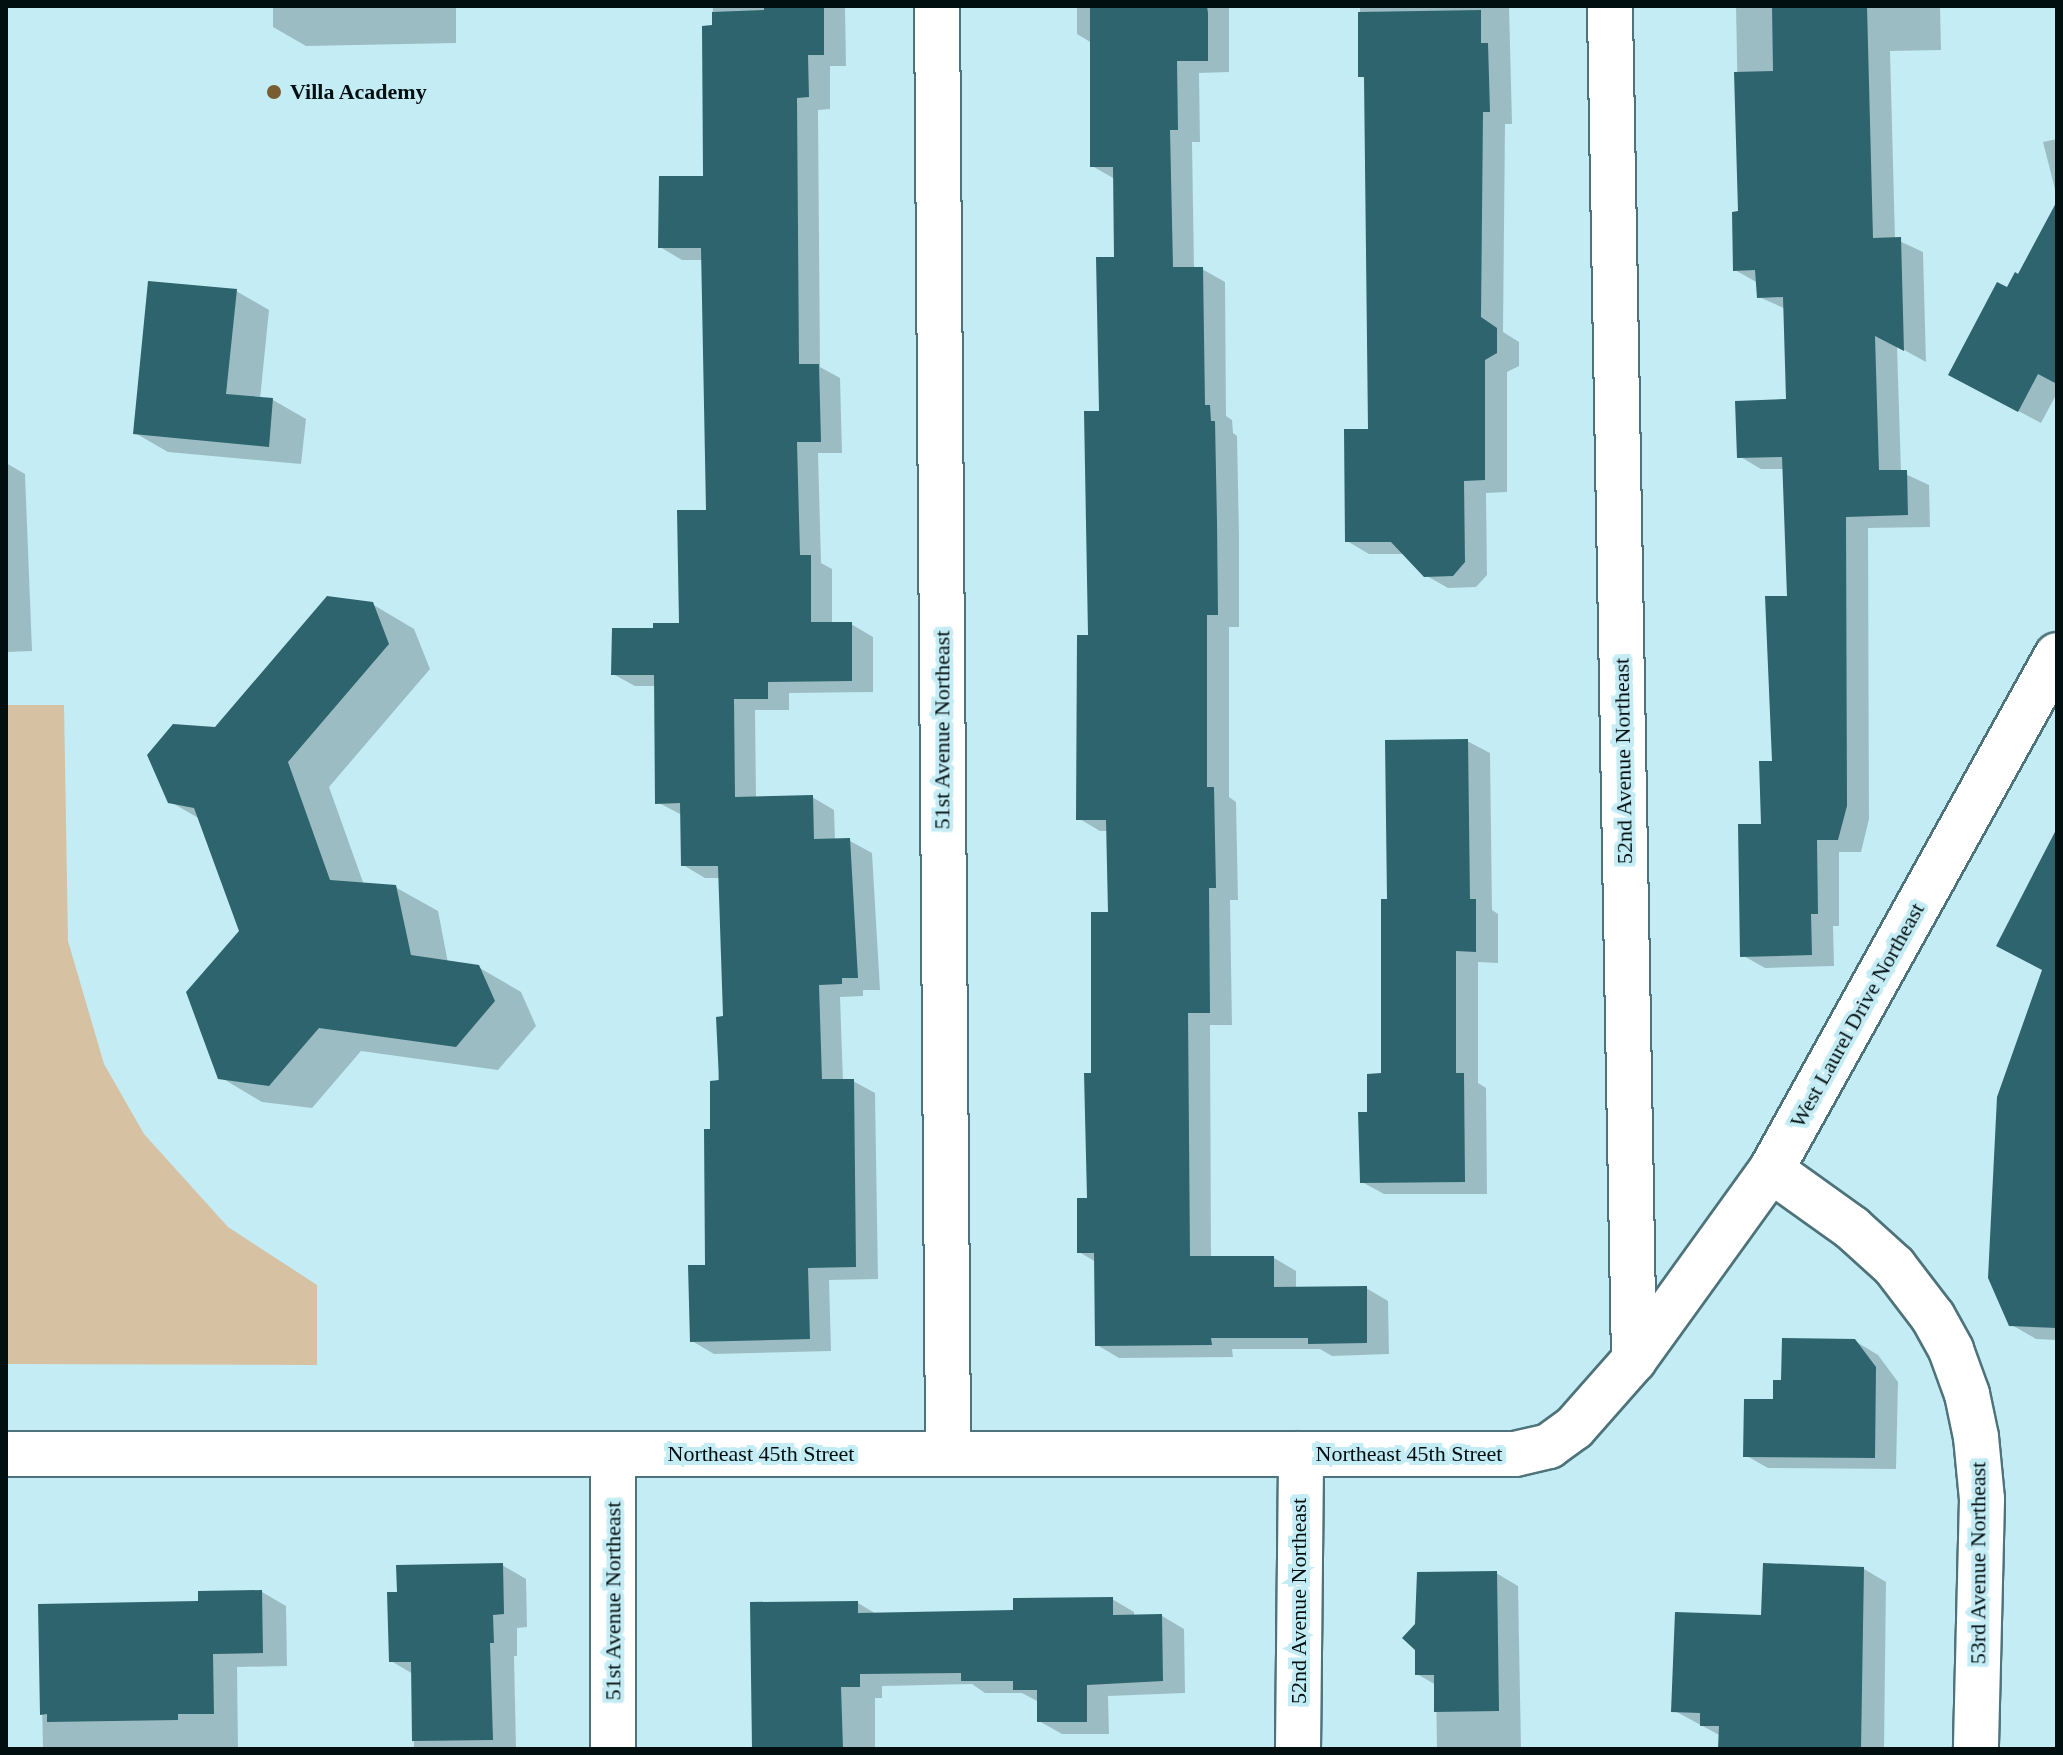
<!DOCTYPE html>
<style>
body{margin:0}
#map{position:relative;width:2063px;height:1755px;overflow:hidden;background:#c4ecf4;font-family:Georgia,serif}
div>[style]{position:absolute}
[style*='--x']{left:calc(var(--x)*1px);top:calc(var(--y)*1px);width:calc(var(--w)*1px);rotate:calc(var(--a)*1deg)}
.green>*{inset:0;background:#d7c1a3}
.shadow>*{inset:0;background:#0003}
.building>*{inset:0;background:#2e646e}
.roads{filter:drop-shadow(2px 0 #4e737a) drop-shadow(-2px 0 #4e737a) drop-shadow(0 2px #4e737a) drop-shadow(0 -2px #4e737a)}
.minor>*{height:44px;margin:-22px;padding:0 22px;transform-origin:22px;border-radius:22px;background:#fff}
.dots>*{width:22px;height:22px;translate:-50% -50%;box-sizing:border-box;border:4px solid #c4ecf4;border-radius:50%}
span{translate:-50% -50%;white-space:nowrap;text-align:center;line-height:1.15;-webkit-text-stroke:8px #c4ecf4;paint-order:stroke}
.poi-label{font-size:22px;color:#020f11;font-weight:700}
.left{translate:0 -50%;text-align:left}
.street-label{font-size:22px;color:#020f11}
.frame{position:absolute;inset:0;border:8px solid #020f11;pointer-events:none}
</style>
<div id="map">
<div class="green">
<div style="clip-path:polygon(6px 705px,64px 705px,68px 941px,104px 1064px,144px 1134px,228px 1227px,317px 1285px,317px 1365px,6px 1364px)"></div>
</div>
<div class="shadow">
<div style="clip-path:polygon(273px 6px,456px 6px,456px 43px,306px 46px,273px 27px)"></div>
<div style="clip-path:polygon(713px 6px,845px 8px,846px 66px,830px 66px,830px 109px,818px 110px,820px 367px,840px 378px,842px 453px,818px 453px,821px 563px,832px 569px,832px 624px,851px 624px,873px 637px,873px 692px,789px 693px,789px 710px,755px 710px,756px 798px,812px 797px,834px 810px,835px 841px,850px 841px,872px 853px,880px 990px,863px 990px,863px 996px,840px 997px,843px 1081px,853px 1081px,875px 1093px,878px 1279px,829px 1280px,831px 1351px,714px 1354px,692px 1341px,707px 1267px,712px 1131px,725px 1018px,720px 878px,705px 878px,683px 865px,682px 815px,657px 802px,656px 686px,635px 686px,613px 674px,655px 630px,681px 625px,708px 512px,703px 260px,682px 260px,660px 247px,705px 178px)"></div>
<div style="clip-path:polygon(1077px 6px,1229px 6px,1229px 72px,1199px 73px,1200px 142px,1192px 142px,1194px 269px,1202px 269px,1225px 282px,1226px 416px,1232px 420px,1233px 433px,1237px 436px,1239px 535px,1239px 627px,1229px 627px,1229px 797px,1236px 802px,1238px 900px,1230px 900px,1232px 1025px,1210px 1025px,1211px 1258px,1274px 1258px,1296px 1271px,1296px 1289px,1366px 1288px,1388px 1301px,1389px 1354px,1332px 1356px,1320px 1349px,1232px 1349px,1233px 1357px,1119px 1358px,1097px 1345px,1096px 1262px,1079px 1252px,1089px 1200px,1093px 1075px,1110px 914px,1109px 831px,1100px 831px,1078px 818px,1101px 413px,1116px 259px,1115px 179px,1092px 166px,1092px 43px,1077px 34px)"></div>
<div style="clip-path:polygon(1360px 6px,1509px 6px,1512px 124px,1505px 124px,1503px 332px,1519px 342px,1519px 366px,1507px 372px,1507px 492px,1486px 493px,1487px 575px,1476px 587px,1448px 588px,1425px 575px,1405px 554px,1369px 554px,1347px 541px,1370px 431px,1366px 79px,1360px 75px)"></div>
<div style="clip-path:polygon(1736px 6px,1940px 6px,1941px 50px,1890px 51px,1895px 239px,1923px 252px,1926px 362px,1897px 346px,1901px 472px,1929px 485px,1930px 527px,1868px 528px,1869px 819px,1861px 852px,1839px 852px,1839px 926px,1833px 926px,1834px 966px,1765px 968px,1742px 955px,1774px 763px,1789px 598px,1784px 469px,1761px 469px,1739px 456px,1788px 401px,1786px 309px,1759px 297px,1758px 283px,1735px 270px,1740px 213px)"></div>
<div style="clip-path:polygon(2057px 139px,2057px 197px,2043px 142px)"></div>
<div style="clip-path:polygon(2057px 206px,2057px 393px,2041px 423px,1973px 387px,2007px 290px,2019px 277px)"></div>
<div style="clip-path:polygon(236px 291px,269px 310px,260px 399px,273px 400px,306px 419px,301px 464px,168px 452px,135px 433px)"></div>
<div style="clip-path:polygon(6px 463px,25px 474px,32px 651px,6px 652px)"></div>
<div style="clip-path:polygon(372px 604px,414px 629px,430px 669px,329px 787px,364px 885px,395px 887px,438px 911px,448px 963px,478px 967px,521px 992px,536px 1026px,498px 1070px,361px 1051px,312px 1108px,262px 1102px,220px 1077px,242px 931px,200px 819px,169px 801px,216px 729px)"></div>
<div style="clip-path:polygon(1467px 741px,1490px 753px,1492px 910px,1498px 914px,1498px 963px,1478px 962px,1478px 1083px,1486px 1088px,1487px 1194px,1384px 1194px,1362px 1182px,1369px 1114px,1383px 1075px,1389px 901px)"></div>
<div style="clip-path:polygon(2057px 908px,2057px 1340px,2036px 1339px,2010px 1324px,2044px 970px)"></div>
<div style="clip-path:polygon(1855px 1341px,1878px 1355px,1898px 1382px,1896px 1469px,1768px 1468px,1745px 1455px,1783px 1382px)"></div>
<div style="clip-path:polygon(502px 1565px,526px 1579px,527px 1627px,517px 1628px,517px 1656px,514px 1656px,516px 1749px,414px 1749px,413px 1674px,391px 1661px)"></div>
<div style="clip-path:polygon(1864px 1569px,1886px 1582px,1884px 1749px,1720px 1749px,1721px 1736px,1673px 1710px,1763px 1617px)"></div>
<div style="clip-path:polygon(1496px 1573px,1518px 1586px,1521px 1749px,1437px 1749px,1436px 1685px,1417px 1674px)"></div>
<div style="clip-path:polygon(262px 1592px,286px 1606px,287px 1666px,237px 1667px,238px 1749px,43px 1749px,40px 1606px,200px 1603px)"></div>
<div style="clip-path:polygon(1112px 1599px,1134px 1612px,1134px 1617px,1162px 1616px,1184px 1629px,1185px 1693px,1108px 1696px,1109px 1734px,1062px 1734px,1039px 1721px,1037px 1701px,1022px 1693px,985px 1693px,972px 1684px,882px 1686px,882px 1698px,875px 1698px,875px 1749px,744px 1749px,754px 1749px,858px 1603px,878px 1615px,1015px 1612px)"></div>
</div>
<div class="building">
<div style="clip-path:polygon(764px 6px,824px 6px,824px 55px,808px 55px,809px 97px,797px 98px,799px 364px,819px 364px,821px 442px,797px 442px,800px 555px,811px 555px,811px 622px,852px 622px,852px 681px,768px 682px,768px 699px,734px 699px,735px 797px,813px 795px,814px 839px,850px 838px,858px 978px,842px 978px,842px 984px,819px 985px,822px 1079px,854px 1079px,856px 1267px,808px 1268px,810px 1339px,690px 1342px,688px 1265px,705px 1265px,704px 1129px,710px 1129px,710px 1081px,719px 1080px,716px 1017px,723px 1016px,718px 866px,681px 866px,680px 803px,655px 804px,654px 675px,611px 675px,612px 628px,653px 628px,653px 623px,679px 623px,677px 510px,706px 510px,701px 248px,658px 248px,659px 176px,703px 176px,702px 26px,712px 25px,712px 12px,764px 10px)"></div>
<div style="clip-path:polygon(1090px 6px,1207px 6px,1208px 13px,1208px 61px,1177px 61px,1178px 130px,1170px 130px,1173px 267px,1203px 267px,1205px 405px,1210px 405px,1211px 421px,1215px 421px,1217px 521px,1218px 615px,1207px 615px,1207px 787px,1214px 787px,1216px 888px,1209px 888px,1210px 1013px,1188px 1013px,1190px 1256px,1274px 1256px,1274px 1287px,1367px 1286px,1367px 1343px,1308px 1344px,1308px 1338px,1211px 1338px,1212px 1345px,1095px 1346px,1094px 1253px,1077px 1253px,1077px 1198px,1087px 1198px,1084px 1073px,1091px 1073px,1091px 912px,1108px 912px,1106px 820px,1076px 820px,1077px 635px,1088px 635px,1084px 411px,1099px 411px,1096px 257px,1114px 257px,1113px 167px,1090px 167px)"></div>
<div style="clip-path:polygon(1772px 6px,1867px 6px,1873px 238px,1901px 237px,1904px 351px,1875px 336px,1879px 470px,1907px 470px,1908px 515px,1846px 517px,1847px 806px,1838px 840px,1817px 840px,1818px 914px,1811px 914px,1812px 955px,1740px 957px,1738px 824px,1761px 824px,1759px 761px,1772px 761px,1765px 596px,1787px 596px,1782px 457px,1737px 458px,1735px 401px,1786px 399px,1783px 297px,1757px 298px,1755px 270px,1733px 271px,1732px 212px,1738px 211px,1734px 72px,1773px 71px)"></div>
<div style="clip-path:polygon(1481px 10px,1481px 43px,1488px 43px,1490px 112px,1483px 112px,1481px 317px,1497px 328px,1497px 353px,1485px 360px,1485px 480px,1464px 481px,1465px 562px,1453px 576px,1424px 577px,1391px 542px,1345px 542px,1344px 429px,1368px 429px,1364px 77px,1358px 77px,1358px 12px)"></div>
<div style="clip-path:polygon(2057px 201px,2057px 384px,2038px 374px,2018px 412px,1948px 375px,1997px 282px,2007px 287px,2015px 272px,2018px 274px)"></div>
<div style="clip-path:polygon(148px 281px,237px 289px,226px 394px,273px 398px,269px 447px,133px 434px)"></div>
<div style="clip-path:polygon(327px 596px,373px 602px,389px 644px,288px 762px,330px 880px,396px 885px,411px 955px,479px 965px,495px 1001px,456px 1047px,319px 1028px,269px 1086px,218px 1079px,186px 992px,239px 931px,194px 808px,168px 803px,147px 755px,173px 724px,215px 727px)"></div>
<div style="clip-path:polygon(1468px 739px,1470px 899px,1476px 899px,1476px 952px,1456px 951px,1456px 1073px,1464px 1073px,1465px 1182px,1360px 1183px,1358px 1112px,1367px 1112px,1367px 1074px,1381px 1073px,1381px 899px,1387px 899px,1385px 740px)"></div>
<div style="clip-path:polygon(2057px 828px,2057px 1328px,2009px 1326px,1988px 1278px,1997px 1097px,2042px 970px,1996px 946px)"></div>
<div style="clip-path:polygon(1782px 1338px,1855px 1339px,1876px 1367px,1875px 1458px,1743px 1457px,1744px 1399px,1773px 1399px,1773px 1380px,1781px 1380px)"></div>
<div style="clip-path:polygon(503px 1563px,504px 1614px,493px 1615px,494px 1643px,490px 1643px,493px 1740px,412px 1741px,411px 1662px,389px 1662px,387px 1592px,397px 1592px,396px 1565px)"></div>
<div style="clip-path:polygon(1763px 1563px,1864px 1567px,1861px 1749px,1718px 1749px,1719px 1726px,1700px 1726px,1700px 1713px,1671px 1712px,1675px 1612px,1761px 1615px)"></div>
<div style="clip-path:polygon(1497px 1571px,1499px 1711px,1434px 1712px,1434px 1675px,1415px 1675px,1415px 1650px,1402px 1638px,1415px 1624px,1417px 1572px)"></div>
<div style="clip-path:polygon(262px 1590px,263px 1653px,213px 1654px,214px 1714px,178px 1714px,178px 1720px,47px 1722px,47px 1714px,40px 1715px,38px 1604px,198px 1601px,198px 1591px)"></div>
<div style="clip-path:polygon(1113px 1597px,1113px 1615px,1162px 1614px,1163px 1681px,1087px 1685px,1087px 1722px,1037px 1722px,1037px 1690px,1013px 1690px,1013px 1681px,961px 1681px,961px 1673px,860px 1674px,860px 1687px,841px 1687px,843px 1749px,752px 1749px,750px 1602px,858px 1601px,858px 1613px,1013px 1610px,1013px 1598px)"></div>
</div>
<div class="roads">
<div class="minor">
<div style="--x:937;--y:6;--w:1448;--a:89.56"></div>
<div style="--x:1771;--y:1170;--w:100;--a:35.6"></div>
<div style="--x:1852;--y:1228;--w:57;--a:42.1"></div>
<div style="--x:1894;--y:1266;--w:64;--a:52.6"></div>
<div style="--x:1933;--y:1317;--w:38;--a:61"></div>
<div style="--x:1951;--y:1350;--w:47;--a:70"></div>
<div style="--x:1967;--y:1394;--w:44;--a:78.2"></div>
<div style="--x:1976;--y:1437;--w:62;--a:84.5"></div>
<div style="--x:1982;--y:1499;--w:250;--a:91.4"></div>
<div style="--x:1634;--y:1360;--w:234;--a:-54.2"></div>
<div style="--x:1771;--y:1170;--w:589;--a:-60.95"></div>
<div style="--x:6;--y:1454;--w:1509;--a:0"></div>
<div style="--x:1515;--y:1454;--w:35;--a:-13"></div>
<div style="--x:1549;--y:1446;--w:31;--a:-36"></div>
<div style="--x:1574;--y:1428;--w:91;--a:-48.6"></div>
<div style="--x:1634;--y:1360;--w:1354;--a:-91.02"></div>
<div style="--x:613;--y:1454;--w:295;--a:90"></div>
<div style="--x:1298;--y:1749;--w:295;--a:-89.4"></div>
</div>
</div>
<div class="dots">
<div style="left:274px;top:92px;background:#795c30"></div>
</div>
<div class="poi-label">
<span class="left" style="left:290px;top:92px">Villa Academy</span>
</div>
<div class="street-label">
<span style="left:942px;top:730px;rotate:-90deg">51st Avenue Northeast</span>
<span style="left:1623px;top:761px;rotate:-91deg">52nd Avenue Northeast</span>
<span style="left:1857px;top:1015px;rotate:-61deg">West Laurel Drive Northeast</span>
<span style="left:761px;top:1454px">Northeast 45th Street</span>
<span style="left:1409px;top:1454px">Northeast 45th Street</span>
<span style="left:1978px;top:1563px;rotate:-90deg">53rd Avenue Northeast</span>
<span style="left:613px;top:1601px;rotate:-90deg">51st Avenue Northeast</span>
<span style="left:1299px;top:1601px;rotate:-90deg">52nd Avenue Northeast</span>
</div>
<div class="frame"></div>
</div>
